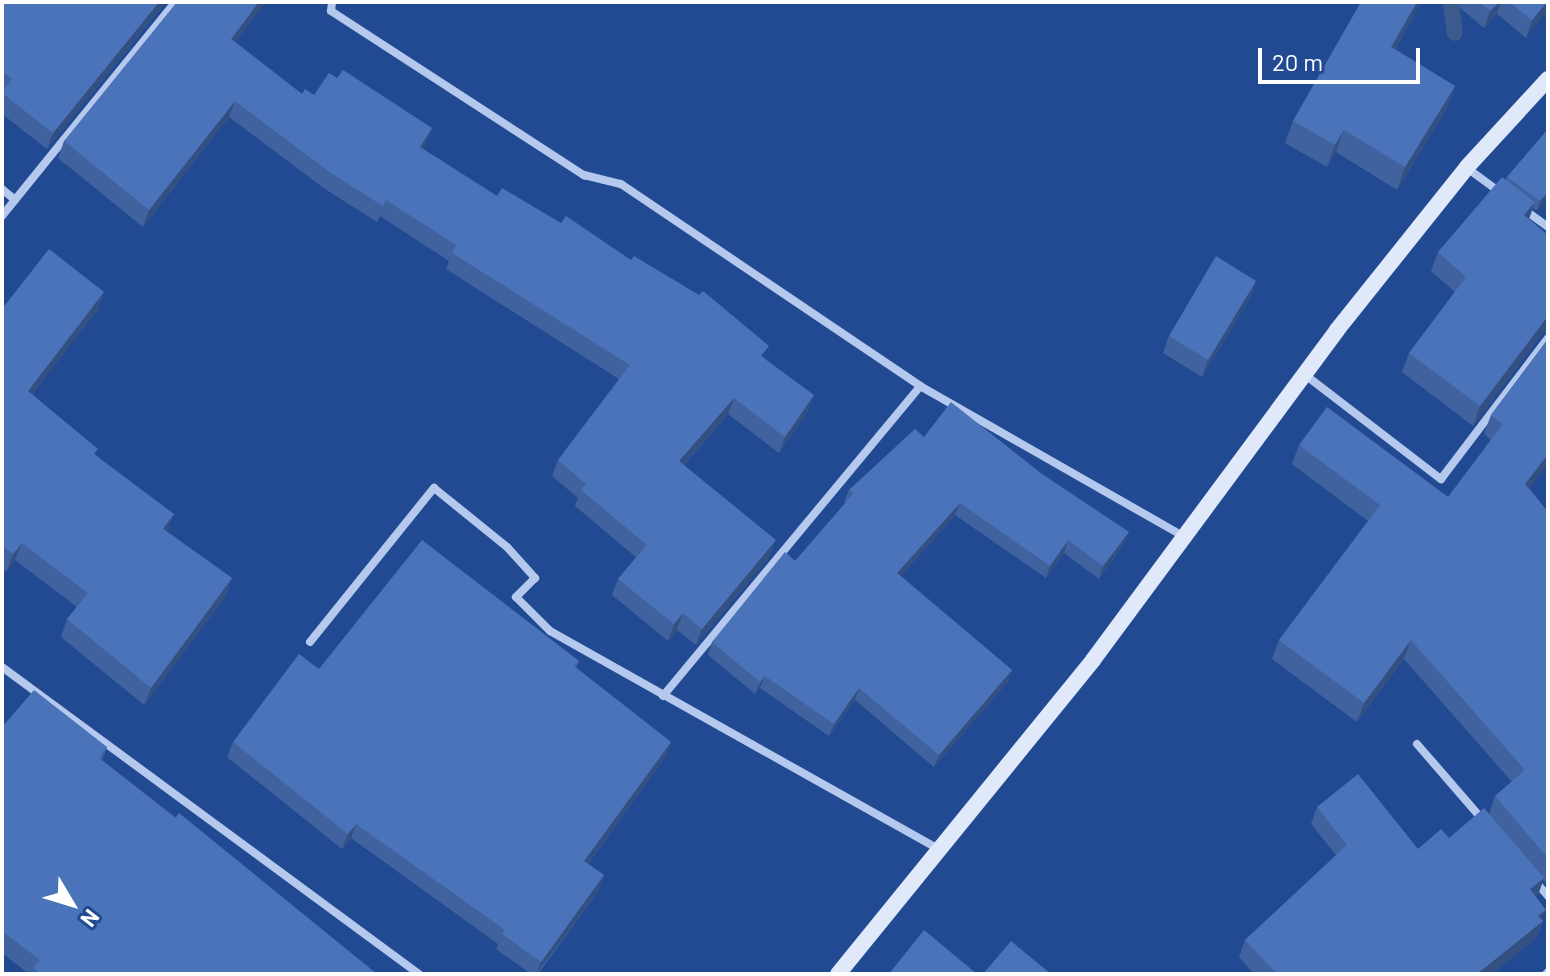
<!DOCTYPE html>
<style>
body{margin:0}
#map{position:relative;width:1550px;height:976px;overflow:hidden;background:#224a92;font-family:Barlow,sans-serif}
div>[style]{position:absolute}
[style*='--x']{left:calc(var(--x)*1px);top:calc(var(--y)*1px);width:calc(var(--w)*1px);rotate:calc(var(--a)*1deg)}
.stream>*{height:16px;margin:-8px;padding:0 8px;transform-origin:8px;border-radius:8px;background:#3d5a8e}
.street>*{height:8px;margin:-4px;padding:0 4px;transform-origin:4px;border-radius:4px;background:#b4c9ed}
.secondary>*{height:16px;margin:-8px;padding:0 8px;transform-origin:8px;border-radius:8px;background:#e0e9fa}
.wall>*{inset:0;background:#40639f}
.shaded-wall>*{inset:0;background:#345082}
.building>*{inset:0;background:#4b73b9}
span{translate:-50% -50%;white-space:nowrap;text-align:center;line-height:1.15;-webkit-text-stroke:7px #224a92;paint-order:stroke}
.frame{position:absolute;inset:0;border:4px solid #fff;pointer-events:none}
.north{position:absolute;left:32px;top:864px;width:80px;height:80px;-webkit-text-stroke:6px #224a92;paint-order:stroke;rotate:128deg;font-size:22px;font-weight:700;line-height:32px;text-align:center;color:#fff}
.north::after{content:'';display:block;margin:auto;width:28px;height:36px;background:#fff;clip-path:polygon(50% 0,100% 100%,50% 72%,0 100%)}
.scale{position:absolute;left:1258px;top:48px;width:162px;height:36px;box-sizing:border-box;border:4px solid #fff;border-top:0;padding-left:10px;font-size:24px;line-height:28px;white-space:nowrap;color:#fff;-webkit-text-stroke:6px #224a92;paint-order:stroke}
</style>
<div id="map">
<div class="stream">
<div style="--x:1451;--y:2;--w:31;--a:83"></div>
</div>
<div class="street">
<div style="--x:332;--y:2;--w:9;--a:96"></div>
<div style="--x:331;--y:11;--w:302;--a:33"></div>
<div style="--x:584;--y:175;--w:38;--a:14"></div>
<div style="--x:621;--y:184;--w:361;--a:34"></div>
<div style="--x:920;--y:386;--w:303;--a:29.7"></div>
<div style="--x:1467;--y:168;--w:42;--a:36.3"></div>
<div style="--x:2;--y:189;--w:17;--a:40"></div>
<div style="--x:1522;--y:208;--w:32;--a:36"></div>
<div style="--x:2;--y:216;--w:275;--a:-51"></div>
<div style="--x:1304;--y:374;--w:173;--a:37.5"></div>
<div style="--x:1441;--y:479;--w:177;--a:-52.8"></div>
<div style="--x:310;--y:642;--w:198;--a:-51.2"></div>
<div style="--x:434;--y:488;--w:94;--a:38.9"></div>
<div style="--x:507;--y:547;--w:42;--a:47.9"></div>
<div style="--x:535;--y:578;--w:27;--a:135"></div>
<div style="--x:516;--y:597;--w:48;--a:45"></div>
<div style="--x:550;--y:631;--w:446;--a:29.3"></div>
<div style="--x:2;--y:667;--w:518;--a:36.36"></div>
<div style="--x:663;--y:696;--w:403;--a:-50.3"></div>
<div style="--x:1417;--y:744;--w:99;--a:49.1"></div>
<div style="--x:1535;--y:881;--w:20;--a:49"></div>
<div style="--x:1546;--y:974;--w:3;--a:-45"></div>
</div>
<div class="secondary">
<div style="--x:838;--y:974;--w:405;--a:-50.9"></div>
<div style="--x:1093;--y:660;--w:410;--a:-53.5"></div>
<div style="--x:1337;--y:330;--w:208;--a:-51.4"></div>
<div style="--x:1467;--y:167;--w:120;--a:-47.4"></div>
</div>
<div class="wall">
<div style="clip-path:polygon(2px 2px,166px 2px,47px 149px,2px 114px)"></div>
<div style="clip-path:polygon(266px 2px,235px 42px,302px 94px,314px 95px,337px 78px,432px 128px,423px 149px,497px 196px,765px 358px,808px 411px,779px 453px,728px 414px,684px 465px,770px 556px,696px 645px,677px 630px,668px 641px,612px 595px,618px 579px,636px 557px,575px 506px,578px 498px,552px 476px,558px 460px,619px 379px,446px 269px,449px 261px,380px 216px,377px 222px,325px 189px,229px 117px,143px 227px,58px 158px,64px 141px)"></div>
<div style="clip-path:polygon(1361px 2px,1420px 2px,1415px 14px,1395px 49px,1455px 86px,1447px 108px,1397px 190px,1336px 152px,1327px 167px,1285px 143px,1293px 121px)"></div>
<div style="clip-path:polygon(1460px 2px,1548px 2px,1526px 38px,1497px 14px,1484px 28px,1458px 6px)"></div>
<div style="clip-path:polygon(1548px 129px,1548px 197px,1537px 210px,1533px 208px,1529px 219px,1542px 334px,1473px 426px,1402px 372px,1409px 353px,1455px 292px,1431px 271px,1438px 252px,1506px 180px,1507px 177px)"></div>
<div style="clip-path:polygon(1256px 281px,1250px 298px,1202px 377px,1163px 353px,1169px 336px)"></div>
<div style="clip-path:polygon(2px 309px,98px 309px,32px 394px,96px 455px,168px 532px,232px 578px,226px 596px,144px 705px,61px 637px,67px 619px,77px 607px,15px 560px,6px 572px,2px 568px)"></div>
<div style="clip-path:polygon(1548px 339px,1548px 464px,1529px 488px,1548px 512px,1548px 885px,1543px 880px,1538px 895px,1536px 897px,1543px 921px,1536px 938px,1492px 974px,1254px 974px,1239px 957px,1245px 940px,1336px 855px,1311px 824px,1317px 807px,1418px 849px,1449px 838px,1489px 814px,1495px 796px,1512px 782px,1404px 659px,1357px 722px,1272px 659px,1279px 640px,1368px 521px,1292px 464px,1299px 445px,1448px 497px,1491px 440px,1484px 434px,1491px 415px)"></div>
<div style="clip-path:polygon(924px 437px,1124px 544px,1099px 579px,1064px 553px,1046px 578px,955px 515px,901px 576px,1012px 670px,1007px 683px,934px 767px,855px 700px,829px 736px,760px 688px,755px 694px,708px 655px,712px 642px,795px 561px,846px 503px,844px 502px,849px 490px)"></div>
<div style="clip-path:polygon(579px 661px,576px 668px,671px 742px,666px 756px,588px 864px,604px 875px,599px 890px,538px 974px,531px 974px,496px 949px,498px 944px,351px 838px,342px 849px,227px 757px,233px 742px,319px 669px)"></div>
<div style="clip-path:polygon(2px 727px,107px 747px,102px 760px,377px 974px,29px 974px,2px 953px)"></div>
</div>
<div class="shaded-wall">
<div style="clip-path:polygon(159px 2px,166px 2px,47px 149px,53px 133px)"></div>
<div style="clip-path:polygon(259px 2px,266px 2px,225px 55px,231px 39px)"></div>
<div style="clip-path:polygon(1417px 2px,1420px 2px,1415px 14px,1383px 69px,1391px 47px)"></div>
<div style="clip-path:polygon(1499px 2px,1501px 2px,1497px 14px,1484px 28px,1490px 11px)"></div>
<div style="clip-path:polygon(1547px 2px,1548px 2px,1548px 10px,1526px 38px,1532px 20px)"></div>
<div style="clip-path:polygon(1455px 86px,1447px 108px,1397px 190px,1405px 167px)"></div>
<div style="clip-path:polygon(235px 101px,229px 117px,143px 227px,149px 210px)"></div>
<div style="clip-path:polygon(432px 128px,426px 144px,414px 163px,420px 147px)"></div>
<div style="clip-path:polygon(1344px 130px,1336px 152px,1327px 167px,1335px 145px)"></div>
<div style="clip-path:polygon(1548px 192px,1548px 197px,1537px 210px,1540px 201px)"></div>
<div style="clip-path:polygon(1535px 202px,1528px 221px,1524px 215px)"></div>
<div style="clip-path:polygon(1256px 281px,1250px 298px,1202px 377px,1208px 360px)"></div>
<div style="clip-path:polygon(104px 292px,98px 309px,22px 408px,28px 391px)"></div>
<div style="clip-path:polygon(1548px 316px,1548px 333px,1542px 334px,1473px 426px,1480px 406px)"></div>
<div style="clip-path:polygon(814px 395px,808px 411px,779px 453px,785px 437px)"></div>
<div style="clip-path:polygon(734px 398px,728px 414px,673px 477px,679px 461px)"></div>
<div style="clip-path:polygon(1548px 454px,1548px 464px,1518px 503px,1525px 484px)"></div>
<div style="clip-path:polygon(960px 503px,955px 515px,893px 586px,897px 573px)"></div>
<div style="clip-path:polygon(174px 514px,168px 532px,163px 529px)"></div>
<div style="clip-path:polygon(1129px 532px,1124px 544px,1099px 579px,1103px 566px)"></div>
<div style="clip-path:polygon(776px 540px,770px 556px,696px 645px,702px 629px)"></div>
<div style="clip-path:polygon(1068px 540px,1064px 553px,1046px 578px,1050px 566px)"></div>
<div style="clip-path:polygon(22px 543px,15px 560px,6px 572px,13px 554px)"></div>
<div style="clip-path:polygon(232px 578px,226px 596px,144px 705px,151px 688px)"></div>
<div style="clip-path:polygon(683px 613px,677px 630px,668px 641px,674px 624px)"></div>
<div style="clip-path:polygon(1411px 640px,1404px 659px,1357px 722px,1364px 703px)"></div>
<div style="clip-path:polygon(1012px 670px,1007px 683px,934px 767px,939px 755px)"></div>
<div style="clip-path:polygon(765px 676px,760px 688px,755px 694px,760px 682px)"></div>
<div style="clip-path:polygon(859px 688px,855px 700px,829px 736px,834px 724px)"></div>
<div style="clip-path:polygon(671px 742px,666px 756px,579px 876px,584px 861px)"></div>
<div style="clip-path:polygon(356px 824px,351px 838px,342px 849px,348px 834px)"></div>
<div style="clip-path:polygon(604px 875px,599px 890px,536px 974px,541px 962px)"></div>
<div style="clip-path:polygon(1544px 878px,1538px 895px,1524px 907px,1530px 889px)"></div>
<div style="clip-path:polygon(1546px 910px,1536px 938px,1492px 974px,1477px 974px,1538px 916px)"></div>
</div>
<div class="building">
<div style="clip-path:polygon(2px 2px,159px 2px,53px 133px,2px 93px,12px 79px,2px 71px)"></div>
<div style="clip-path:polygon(177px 2px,259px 2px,231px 39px,302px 94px,305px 89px,314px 95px,329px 73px,337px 78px,343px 70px,432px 128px,420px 147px,497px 196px,502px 188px,561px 223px,566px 216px,631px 260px,634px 256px,699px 295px,703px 291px,769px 346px,761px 356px,814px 395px,785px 437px,734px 398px,679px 461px,776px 540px,702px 629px,683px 613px,674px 624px,618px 579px,647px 545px,581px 490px,586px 484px,558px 460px,630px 365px,452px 253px,456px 245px,386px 200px,383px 206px,331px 173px,235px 101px,149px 210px,64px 141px)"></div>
<div style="clip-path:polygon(1361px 2px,1417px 2px,1391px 47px,1455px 86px,1405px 167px,1344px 130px,1335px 145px,1293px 121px)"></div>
<div style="clip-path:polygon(1480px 2px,1499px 2px,1490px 11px)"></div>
<div style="clip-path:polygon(1509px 2px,1547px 2px,1532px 20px)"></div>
<div style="clip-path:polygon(1548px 129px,1548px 192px,1540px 201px,1507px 177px)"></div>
<div style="clip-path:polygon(1502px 177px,1535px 202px,1524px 215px,1548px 235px,1548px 316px,1480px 406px,1409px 353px,1466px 277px,1438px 252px)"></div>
<div style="clip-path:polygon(49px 249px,104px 292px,28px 391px,98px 449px,94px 454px,174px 514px,163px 529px,232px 578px,151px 688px,67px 619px,88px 593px,22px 543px,13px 554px,2px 546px,2px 309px)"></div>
<div style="clip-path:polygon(1216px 256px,1256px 281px,1208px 360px,1169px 336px)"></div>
<div style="clip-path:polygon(1548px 339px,1548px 454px,1525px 484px,1548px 512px,1548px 858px,1495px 796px,1525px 770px,1411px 640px,1364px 703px,1279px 640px,1380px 505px,1299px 445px,1327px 407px,1448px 497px,1503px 424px,1491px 415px)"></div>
<div style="clip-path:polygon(951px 402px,1042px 474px,1129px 532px,1103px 566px,1068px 540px,1050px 566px,960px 503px,897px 573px,1012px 670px,939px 755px,859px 688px,834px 724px,765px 676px,760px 682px,712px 642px,785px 552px,795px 561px,854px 493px,849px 490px,915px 429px,924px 437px)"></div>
<div style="clip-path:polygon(422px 540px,579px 661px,574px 666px,671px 742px,584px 861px,604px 875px,541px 962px,502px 934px,505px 930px,356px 824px,348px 834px,233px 742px,299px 654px,319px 669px)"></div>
<div style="clip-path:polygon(34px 690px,107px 747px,99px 758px,175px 818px,179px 813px,377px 974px,40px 974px,33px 968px,40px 960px,2px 931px,2px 727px)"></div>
<div style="clip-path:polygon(1358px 774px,1418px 849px,1441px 829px,1449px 838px,1484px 808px,1544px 878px,1530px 889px,1546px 910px,1538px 916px,1543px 921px,1477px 974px,1277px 974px,1245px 940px,1347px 845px,1317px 807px)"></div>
<div style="clip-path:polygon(924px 930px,977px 974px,889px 974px)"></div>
<div style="clip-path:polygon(1011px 941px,1051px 974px,983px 974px)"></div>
</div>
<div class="frame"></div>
<div class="north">N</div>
<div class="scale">20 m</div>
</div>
